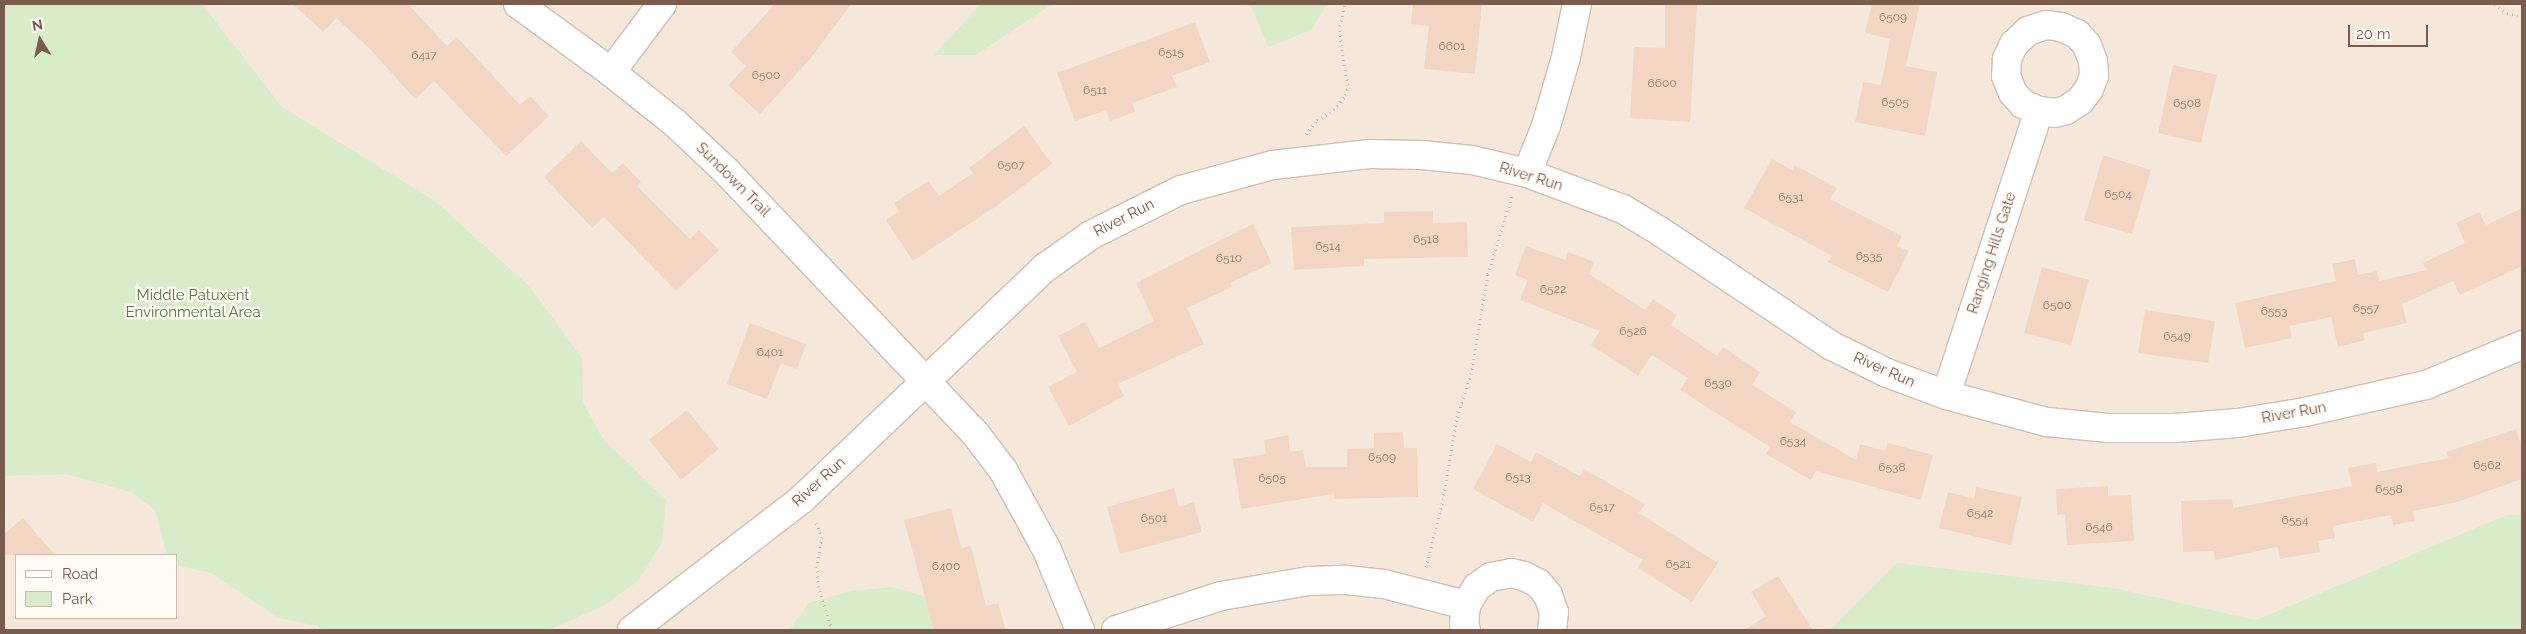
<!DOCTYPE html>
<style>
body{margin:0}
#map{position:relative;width:2526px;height:634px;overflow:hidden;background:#fdf6ec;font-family:Raleway,sans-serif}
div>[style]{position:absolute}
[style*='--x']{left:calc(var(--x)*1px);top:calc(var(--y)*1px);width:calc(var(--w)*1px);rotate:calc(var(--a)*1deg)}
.residential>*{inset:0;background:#f5e8da}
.green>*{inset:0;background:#d8ecc9}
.building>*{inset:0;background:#f3d5c3}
.path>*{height:3px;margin-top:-1.5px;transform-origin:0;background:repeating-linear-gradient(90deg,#d9b8a5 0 1px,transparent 0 5px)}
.roads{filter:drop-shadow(1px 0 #d1beb0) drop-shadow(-1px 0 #d1beb0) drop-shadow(0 1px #d1beb0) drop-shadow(0 -1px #d1beb0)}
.minor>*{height:28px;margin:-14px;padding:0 14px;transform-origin:14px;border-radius:14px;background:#fff}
span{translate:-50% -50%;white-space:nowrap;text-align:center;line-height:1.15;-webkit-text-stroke:4.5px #fffaf3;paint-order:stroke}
.number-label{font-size:12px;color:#987a6a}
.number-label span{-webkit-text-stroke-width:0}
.street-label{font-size:15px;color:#7a5c4d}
.park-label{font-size:15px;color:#537a41}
.frame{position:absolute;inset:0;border:5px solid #7a5c4d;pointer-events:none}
.legend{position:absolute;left:15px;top:554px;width:162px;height:65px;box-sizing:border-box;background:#fffaf3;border:1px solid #cabbb1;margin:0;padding:6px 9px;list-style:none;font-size:15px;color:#7a5c4d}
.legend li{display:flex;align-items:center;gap:10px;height:25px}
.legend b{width:25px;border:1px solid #cabbb1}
.north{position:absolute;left:15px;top:15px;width:50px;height:50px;-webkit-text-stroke:4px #fffaf3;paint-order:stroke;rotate:350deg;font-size:14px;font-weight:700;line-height:20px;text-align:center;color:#7a5c4d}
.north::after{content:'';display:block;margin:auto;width:18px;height:22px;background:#7a5c4d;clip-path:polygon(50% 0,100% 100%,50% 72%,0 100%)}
.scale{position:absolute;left:2348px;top:25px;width:80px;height:22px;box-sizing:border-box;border:2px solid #7a5c4d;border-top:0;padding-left:6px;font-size:15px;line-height:18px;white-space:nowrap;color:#7a5c4d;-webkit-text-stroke:4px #fffaf3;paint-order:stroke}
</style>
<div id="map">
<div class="residential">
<div style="clip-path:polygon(160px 4px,2522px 4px,2522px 582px,2264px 630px,367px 630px)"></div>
<div style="clip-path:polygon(evenodd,4px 400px,322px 630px,4px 630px,4px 400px,16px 555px,176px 555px,176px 618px,16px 618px,16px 555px)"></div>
</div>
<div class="green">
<div style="clip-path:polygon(4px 4px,202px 4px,282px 107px,435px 201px,530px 287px,582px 358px,583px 402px,602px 438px,666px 500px,662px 543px,638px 581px,603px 606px,549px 630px,322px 630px,317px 626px,279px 618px,211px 573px,176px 565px,176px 555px,167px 555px,155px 510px,131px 492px,66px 474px,4px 476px)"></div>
<div style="clip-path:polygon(981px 4px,1052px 4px,976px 55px,934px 55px)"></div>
<div style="clip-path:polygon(1245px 4px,1327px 4px,1311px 30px,1268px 47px,1252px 8px)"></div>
<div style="clip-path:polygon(2507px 515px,2522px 515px,2522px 630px,1830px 630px,1897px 563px,2114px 588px,2256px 620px)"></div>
<div style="clip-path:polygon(892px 587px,934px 599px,936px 630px,789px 630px,809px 603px,851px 591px)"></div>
</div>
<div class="building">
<div style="clip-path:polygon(293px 4px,408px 4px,447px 46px,457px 37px,520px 105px,530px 96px,549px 116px,506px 156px,434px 81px,415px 99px,369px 48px,336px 18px,323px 32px)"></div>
<div style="clip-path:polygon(775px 4px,851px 4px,811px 58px,760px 114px,728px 85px,746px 66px,731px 52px)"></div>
<div style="clip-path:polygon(1413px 4px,1482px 4px,1475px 74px,1424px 69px,1429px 26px,1411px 24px)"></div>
<div style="clip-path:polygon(1665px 4px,1697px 4px,1690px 122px,1630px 118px,1634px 47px,1665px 48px)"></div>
<div style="clip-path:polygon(1872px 4px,1920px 4px,1906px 66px,1937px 72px,1925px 136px,1855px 122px,1863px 82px,1881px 85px,1890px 39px,1865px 33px)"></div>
<div style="clip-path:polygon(1195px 22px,1210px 62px,1172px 76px,1177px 87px,1132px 103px,1135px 112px,1110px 121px,1106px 110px,1075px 121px,1057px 73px)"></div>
<div style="clip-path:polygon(2173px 65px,2217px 75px,2201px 143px,2158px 133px)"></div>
<div style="clip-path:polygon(1024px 126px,1052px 164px,998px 205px,913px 261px,886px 220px,899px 211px,894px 203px,928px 181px,939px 196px,973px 173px,969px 168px)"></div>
<div style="clip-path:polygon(581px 141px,612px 173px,623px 163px,641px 182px,637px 186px,690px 239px,699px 230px,719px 250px,676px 291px,604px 217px,592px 228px,544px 177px)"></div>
<div style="clip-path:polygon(2103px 155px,2151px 170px,2132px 234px,2084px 220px)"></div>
<div style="clip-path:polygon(1772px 159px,1792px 170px,1795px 165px,1837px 188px,1830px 199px,1902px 236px,1897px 246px,1909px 251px,1888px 292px,1828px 262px,1832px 256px,1744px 208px)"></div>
<div style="clip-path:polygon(2522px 208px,2522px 266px,2460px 295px,2453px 281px,2402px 304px,2407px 323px,2363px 333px,2365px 340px,2338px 347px,2331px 317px,2289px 326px,2292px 338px,2245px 348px,2235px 303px,2336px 281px,2332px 264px,2355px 259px,2358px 275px,2377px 271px,2379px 281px,2427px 270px,2423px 263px,2465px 243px,2456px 223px,2479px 212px,2486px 225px)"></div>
<div style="clip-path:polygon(1433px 211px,1433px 223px,1467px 222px,1468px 257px,1364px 259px,1364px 266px,1294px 270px,1291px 227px,1384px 223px,1384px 212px)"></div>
<div style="clip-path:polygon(1253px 224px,1272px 263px,1230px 283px,1232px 287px,1187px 308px,1204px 344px,1118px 384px,1124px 396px,1069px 426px,1048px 387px,1077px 372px,1058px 336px,1085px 322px,1099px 348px,1154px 321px,1136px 283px)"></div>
<div style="clip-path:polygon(1526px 246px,1565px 260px,1568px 252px,1594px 262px,1589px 274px,1645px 310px,1653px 299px,1677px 315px,1671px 325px,1717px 356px,1723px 347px,1760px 372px,1752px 385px,1796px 412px,1790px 422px,1856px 460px,1860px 444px,1885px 451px,1888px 443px,1933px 455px,1921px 500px,1816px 471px,1811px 480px,1766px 454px,1770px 447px,1680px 390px,1688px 378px,1652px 355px,1638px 376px,1591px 345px,1600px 331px,1520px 300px,1528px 280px,1515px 275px)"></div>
<div style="clip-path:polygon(2042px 267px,2089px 280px,2071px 345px,2024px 333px)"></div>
<div style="clip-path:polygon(2145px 310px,2215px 321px,2208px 363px,2138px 353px)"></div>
<div style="clip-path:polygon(750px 323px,806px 344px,797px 369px,781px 363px,767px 399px,727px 384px)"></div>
<div style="clip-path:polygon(687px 410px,719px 449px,681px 480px,649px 440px)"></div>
<div style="clip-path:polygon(2516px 429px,2522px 448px,2522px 479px,2457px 502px,2413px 511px,2415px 521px,2393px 525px,2391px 515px,2333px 526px,2335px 538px,2318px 541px,2320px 552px,2280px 559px,2277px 547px,2215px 560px,2214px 551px,2183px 552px,2181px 501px,2232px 499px,2233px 508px,2352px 486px,2348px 468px,2376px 463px,2377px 472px,2449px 458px,2446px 452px)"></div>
<div style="clip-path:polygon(1403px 432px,1404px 448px,1417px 448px,1418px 497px,1334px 499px,1334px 494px,1241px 509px,1233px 459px,1266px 454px,1264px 440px,1288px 435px,1290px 452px,1303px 450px,1306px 467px,1347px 467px,1347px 449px,1374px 448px,1374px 433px)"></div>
<div style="clip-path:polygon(1497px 444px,1531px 462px,1536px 452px,1580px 476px,1584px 469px,1645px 504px,1639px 513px,1718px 563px,1692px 602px,1638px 568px,1643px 560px,1543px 503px,1533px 522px,1473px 489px)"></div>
<div style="clip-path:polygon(2108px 486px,2108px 496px,2131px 495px,2134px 541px,2067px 545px,2065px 514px,2057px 515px,2056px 489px)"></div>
<div style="clip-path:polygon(1976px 487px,2022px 497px,2011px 545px,1939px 528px,1948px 492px,1974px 499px)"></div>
<div style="clip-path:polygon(1174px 488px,1179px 507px,1194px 502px,1202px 532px,1120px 554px,1107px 507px)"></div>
<div style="clip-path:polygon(951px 508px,961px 548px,971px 546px,986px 606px,998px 603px,1006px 630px,934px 630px,904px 520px)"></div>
<div style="clip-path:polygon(23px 518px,55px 555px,4px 555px,4px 534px)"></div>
<div style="clip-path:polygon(1778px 576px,1813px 630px,1744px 630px,1766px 616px,1751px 592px)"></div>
</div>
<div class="path">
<div style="--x:2495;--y:4;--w:15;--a:37"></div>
<div style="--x:2507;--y:13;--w:16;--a:15"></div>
<div style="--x:1306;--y:134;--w:18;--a:-52"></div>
<div style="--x:1317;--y:120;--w:15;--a:-28"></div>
<div style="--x:1330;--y:113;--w:24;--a:-48"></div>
<div style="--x:1346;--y:95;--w:10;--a:-79"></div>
<div style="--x:1348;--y:85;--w:40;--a:-100"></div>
<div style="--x:1341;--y:46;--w:20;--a:-93"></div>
<div style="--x:1340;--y:26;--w:23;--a:-77"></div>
<div style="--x:816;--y:523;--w:15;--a:67"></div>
<div style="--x:822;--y:537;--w:29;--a:100"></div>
<div style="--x:817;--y:566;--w:20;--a:87"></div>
<div style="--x:818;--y:586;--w:46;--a:72.3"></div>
<div style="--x:1426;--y:567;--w:69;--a:-75.8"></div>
<div style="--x:1443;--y:500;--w:84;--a:-80.4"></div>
<div style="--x:1457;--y:417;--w:45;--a:-72"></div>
<div style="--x:1471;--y:374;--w:101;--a:-80.4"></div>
<div style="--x:1488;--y:274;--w:82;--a:-72.9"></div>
</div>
<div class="roads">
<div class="minor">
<div style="--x:518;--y:4;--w:115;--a:36.2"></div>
<div style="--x:611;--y:72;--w:82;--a:38.6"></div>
<div style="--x:675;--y:123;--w:71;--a:43.3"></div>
<div style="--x:727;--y:172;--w:359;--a:46.5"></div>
<div style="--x:974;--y:432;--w:48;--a:52.7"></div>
<div style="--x:1003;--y:470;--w:91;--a:61.2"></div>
<div style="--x:1047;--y:550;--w:87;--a:67.6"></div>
<div style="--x:611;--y:72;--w:85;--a:-53.1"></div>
<div style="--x:1527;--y:173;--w:51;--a:-68"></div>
<div style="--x:1546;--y:126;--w:72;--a:-73.8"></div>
<div style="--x:1566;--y:57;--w:54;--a:-78.3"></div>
<div style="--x:1946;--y:395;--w:299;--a:-71.9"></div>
<div style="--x:2039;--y:111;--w:16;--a:7"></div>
<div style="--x:2055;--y:113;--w:11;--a:-15"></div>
<div style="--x:2066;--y:110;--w:17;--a:-33"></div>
<div style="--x:2080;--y:101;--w:15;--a:-53"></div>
<div style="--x:2089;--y:89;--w:14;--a:-69"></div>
<div style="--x:2094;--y:76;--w:15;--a:-94"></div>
<div style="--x:2093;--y:61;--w:17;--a:-111"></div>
<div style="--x:2087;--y:45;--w:15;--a:-132"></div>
<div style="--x:2077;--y:34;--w:17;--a:-156"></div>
<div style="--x:2061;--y:27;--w:15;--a:-172"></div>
<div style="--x:2046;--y:25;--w:19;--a:162"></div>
<div style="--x:2028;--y:31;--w:19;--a:137"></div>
<div style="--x:2014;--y:44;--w:17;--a:115"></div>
<div style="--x:2007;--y:59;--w:17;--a:93"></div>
<div style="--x:2006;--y:76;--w:18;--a:68"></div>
<div style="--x:2013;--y:93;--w:15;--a:48"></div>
<div style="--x:2023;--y:104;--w:17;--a:24"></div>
<div style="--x:632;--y:630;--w:215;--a:-37.6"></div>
<div style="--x:802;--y:499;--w:337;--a:-43.6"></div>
<div style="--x:1046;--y:267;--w:55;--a:-35.4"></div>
<div style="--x:1091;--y:235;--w:101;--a:-26.6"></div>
<div style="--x:1181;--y:190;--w:95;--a:-15.2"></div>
<div style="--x:1273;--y:165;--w:97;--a:-6.5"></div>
<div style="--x:1369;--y:154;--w:53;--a:1.1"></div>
<div style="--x:1422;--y:155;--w:50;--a:5.7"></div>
<div style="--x:1472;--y:160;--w:57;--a:13.3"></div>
<div style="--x:1527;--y:173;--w:103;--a:20.6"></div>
<div style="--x:1623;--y:209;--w:44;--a:31.2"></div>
<div style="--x:1661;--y:232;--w:206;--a:33.7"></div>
<div style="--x:1832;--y:346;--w:61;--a:26.1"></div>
<div style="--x:1887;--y:373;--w:63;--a:20.4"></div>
<div style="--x:1946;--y:395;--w:105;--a:15"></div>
<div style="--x:2047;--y:422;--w:62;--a:5.5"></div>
<div style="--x:2109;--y:428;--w:66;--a:0"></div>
<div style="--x:2175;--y:428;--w:63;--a:-4.5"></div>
<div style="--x:2238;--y:423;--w:68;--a:-9.3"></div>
<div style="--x:2305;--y:412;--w:124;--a:-12.6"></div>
<div style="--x:2426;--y:385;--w:104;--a:-22.6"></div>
<div style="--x:1116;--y:630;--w:110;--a:-17.9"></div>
<div style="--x:1221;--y:596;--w:89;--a:-9.7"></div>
<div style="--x:1309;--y:581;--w:37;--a:-2"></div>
<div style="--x:1346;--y:580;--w:38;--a:6"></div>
<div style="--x:1384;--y:584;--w:85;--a:14.4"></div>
<div style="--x:1466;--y:630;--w:6;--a:-108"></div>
<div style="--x:1464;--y:624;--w:19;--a:-84"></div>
<div style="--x:1466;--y:605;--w:21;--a:-59"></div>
<div style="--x:1477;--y:587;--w:17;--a:-36"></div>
<div style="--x:1491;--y:577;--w:20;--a:-11"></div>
<div style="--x:1511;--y:573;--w:13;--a:13"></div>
<div style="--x:1524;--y:576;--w:16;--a:27"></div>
<div style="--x:1538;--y:583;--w:16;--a:50"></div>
<div style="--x:1548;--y:595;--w:18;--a:71"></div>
<div style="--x:1554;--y:612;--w:18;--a:96"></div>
</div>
</div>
<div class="number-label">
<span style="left:1893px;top:18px">6509</span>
<span style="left:1452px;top:47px">6601</span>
<span style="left:1171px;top:53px">6515</span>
<span style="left:424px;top:56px">6417</span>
<span style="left:766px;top:76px">6500</span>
<span style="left:1662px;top:84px">6600</span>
<span style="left:1095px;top:91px">6511</span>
<span style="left:1895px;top:103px">6505</span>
<span style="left:2187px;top:104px">6508</span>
<span style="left:1011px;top:166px">6507</span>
<span style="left:2118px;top:195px">6504</span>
<span style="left:1791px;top:198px">6531</span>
<span style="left:1426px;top:240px">6518</span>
<span style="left:1328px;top:247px">6514</span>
<span style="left:1869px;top:257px">6535</span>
<span style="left:1229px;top:259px">6510</span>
<span style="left:1553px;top:290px">6522</span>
<span style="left:2057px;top:306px">6500</span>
<span style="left:2366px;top:309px">6557</span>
<span style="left:2274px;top:312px">6553</span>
<span style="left:1633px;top:332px">6526</span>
<span style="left:2177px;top:337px">6549</span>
<span style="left:770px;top:353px">6401</span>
<span style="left:1718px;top:384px">6530</span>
<span style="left:1793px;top:442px">6534</span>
<span style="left:1382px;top:458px">6509</span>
<span style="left:2487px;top:466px">6562</span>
<span style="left:1892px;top:468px">6538</span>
<span style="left:1518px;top:478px">6513</span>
<span style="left:1272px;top:479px">6505</span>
<span style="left:2389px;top:490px">6558</span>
<span style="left:1602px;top:508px">6517</span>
<span style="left:1980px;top:514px">6542</span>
<span style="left:1154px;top:519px">6501</span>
<span style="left:2295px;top:521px">6554</span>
<span style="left:2099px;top:528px">6546</span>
<span style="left:1678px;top:565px">6521</span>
<span style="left:946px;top:567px">6400</span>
</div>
<div class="street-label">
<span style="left:1531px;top:177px;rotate:17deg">River Run</span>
<span style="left:733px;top:180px;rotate:45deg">Sundown Trail</span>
<span style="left:1124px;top:218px;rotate:-27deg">River Run</span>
<span style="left:1992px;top:253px;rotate:-72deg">Ranging Hills Gate</span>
<span style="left:1884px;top:370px;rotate:24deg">River Run</span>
<span style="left:2294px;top:413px;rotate:-10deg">River Run</span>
<span style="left:819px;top:482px;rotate:-42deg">River Run</span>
</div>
<div class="park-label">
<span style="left:193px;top:304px">Middle Patuxent<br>Environmental Area</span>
</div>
<div class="frame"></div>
<ul class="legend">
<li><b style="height:6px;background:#fff"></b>Road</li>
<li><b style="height:14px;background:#d8ecc9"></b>Park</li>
</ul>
<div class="north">N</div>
<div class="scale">20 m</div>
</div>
